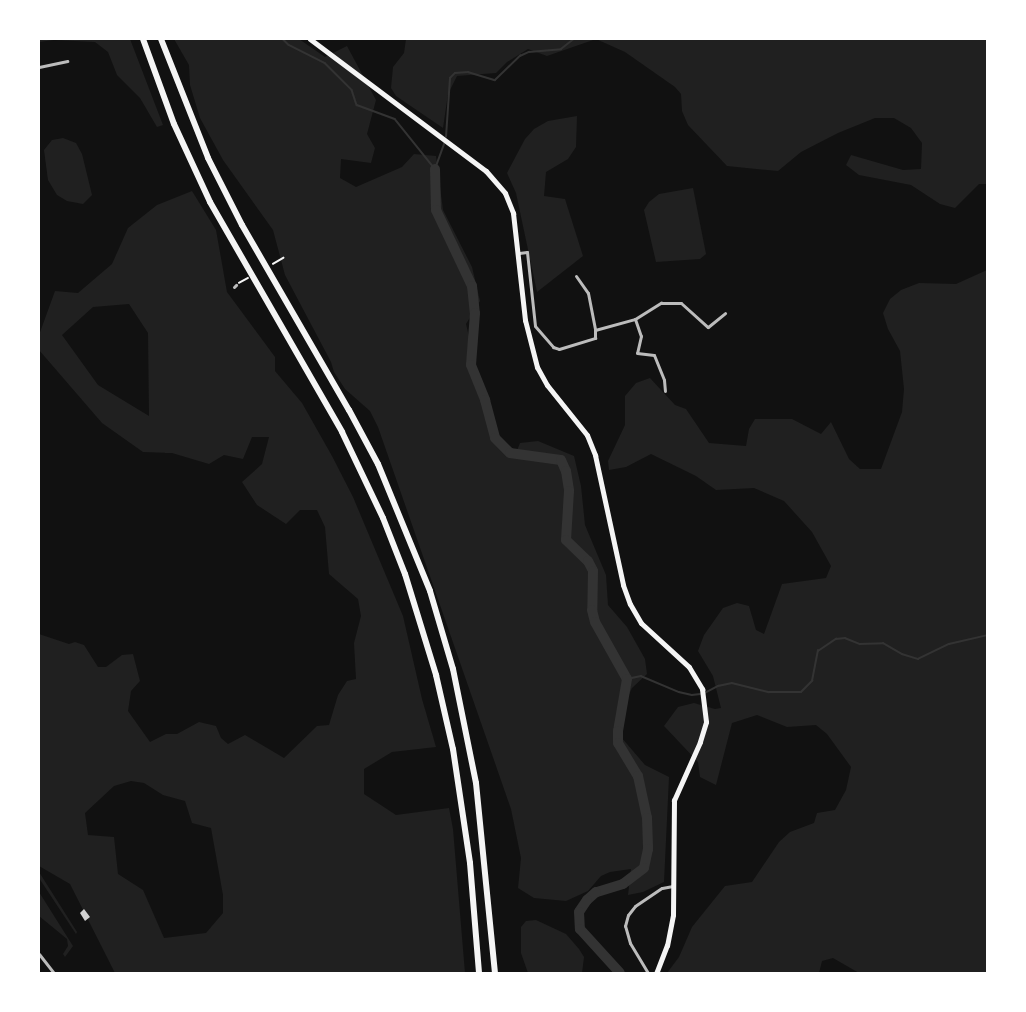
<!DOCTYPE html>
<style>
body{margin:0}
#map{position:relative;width:1026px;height:1012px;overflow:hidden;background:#111;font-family:Cabin,sans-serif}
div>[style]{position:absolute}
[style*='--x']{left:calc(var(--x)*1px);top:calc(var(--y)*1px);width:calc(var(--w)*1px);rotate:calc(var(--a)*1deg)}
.green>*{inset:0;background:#202020}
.stream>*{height:1.5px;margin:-0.75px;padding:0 0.75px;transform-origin:0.75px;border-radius:0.75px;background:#333}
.river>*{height:10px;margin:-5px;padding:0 5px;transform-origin:5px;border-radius:5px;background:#333}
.building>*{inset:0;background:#d3d3d3}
.path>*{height:1.5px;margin:-0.75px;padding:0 0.75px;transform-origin:0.75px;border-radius:0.75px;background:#f5f5f5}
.minor>*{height:3px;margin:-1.5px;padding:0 1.5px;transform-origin:1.5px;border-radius:1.5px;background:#bcbcbc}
.primary>*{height:5px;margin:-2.5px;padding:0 2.5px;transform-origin:2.5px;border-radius:2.5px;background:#f5f5f5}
.motorway>*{height:6px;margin:-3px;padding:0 3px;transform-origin:3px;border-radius:3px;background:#f5f5f5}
span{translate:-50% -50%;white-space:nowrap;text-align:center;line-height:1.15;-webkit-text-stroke:5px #fff;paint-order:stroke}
.frame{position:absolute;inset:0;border:40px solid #fff;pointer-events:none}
</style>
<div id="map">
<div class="green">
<div style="clip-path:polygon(39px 39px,130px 39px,163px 125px,157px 127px,140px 98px,117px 75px,108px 52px,95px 42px,54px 40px,39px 42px)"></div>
<div style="clip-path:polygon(174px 39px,299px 39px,325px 57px,347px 46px,376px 100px,367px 134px,375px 148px,371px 163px,341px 159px,340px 178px,356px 187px,402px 167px,414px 154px,436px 156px,443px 210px,472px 267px,480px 301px,466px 324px,487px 414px,504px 451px,516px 453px,520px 443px,538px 441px,574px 456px,581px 486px,585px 525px,606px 575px,608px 605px,627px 627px,645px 659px,647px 674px,632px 688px,623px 708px,621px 737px,645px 765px,669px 777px,664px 882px,643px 892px,628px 895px,631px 869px,610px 872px,601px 876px,588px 891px,566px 901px,534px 898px,518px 888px,521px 858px,511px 809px,378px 427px,370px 411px,345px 389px,334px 372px,331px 362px,285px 275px,273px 230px,223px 160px,200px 118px,190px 85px,189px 65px)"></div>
<div style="clip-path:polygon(406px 39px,987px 39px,987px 184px,979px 184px,955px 208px,940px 204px,911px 185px,859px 175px,846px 165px,851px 155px,903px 170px,921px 169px,922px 143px,911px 128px,894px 118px,875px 118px,838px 133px,801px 152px,778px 171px,727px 166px,688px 125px,682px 111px,681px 94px,675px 87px,625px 52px,596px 39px,547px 56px,528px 49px,507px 62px,496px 73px,457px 76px,448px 94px,443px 128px,396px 96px,391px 88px,393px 67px,404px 53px)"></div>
<div style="clip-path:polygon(577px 116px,576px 147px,568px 159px,546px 172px,544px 196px,565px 199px,583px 256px,537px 292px,516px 193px,507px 173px,525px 139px,534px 129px,548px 121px)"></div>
<div style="clip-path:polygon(63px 138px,76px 143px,82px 154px,92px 195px,83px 204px,67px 201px,57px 195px,48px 180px,44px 150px,52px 140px)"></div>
<div style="clip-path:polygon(693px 188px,706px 254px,700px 259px,656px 262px,644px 210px,649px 202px,659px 194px)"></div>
<div style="clip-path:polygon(evenodd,192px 191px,216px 230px,227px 292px,275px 357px,275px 371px,302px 403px,332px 456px,353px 497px,403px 616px,422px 699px,436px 747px,392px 752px,364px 769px,364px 794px,396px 815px,449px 808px,453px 829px,465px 973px,115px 973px,70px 884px,39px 866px,39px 634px,69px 644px,75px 642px,84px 645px,98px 667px,106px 667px,122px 655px,133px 654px,140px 681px,131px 691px,128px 711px,150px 742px,166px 734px,177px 734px,199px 722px,216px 726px,221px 738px,228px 744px,245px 735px,284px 758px,317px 726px,329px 725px,338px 695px,347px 681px,356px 679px,354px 643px,361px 616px,358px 599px,329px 574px,325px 527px,317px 510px,300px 510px,286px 524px,257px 505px,242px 482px,262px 464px,269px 437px,252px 437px,243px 459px,224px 455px,209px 464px,172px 453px,143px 452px,102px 423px,39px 350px,39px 335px,55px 291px,78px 293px,112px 264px,128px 228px,157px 205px,192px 191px,129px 304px,148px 333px,149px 416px,98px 385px,62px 335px,93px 307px,129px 304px,192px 191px,131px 781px,144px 783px,163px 795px,185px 801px,192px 823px,211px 828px,223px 895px,223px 913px,206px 933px,164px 938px,143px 890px,118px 874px,114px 837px,88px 835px,85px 813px,114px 786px,131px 781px)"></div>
<div style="clip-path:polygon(987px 270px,987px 973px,859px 973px,833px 958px,822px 961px,819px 973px,667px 973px,679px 957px,692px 927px,725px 886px,752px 882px,779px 842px,790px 832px,814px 823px,817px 813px,835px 810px,846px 790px,851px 767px,827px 734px,816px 725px,787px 727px,757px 715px,732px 723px,716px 785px,700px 777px,698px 762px,664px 726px,678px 707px,694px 703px,715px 709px,721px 708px,713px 676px,698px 651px,704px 635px,723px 608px,737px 603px,749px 606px,756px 630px,764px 634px,782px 584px,826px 578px,831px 566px,812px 532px,784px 501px,754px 488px,716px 490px,696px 476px,651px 454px,626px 467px,609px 470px,608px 461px,625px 425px,625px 396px,636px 383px,650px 378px,675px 405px,686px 409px,709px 443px,746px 446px,749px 429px,755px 419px,792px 419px,821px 434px,831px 422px,849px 459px,860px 469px,881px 469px,902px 412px,904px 389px,900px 351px,888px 329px,883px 313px,890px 299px,901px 290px,919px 283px,956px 284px)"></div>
<div style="clip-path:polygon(39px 872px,77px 932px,76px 934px,39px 878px)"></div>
<div style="clip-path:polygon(39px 892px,73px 946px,65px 957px,63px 954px,68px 946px,67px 939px,39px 916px)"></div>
<div style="clip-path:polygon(536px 920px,566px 934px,579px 949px,584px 957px,582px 973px,528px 973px,521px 953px,521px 927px,526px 921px)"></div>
</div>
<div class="stream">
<div style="--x:283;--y:39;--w:8;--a:45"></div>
<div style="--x:289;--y:45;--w:40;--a:26.6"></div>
<div style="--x:325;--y:63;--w:38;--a:45"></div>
<div style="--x:352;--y:90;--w:16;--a:72"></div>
<div style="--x:357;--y:105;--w:40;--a:20.2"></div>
<div style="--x:395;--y:119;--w:64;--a:51.3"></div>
<div style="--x:435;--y:169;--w:29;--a:-70"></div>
<div style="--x:446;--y:137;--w:59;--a:-86.1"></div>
<div style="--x:450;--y:78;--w:7;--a:-45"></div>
<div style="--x:455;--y:73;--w:13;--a:-4"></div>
<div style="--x:468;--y:72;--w:28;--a:17"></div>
<div style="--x:495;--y:80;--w:35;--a:-44"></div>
<div style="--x:520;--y:56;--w:10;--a:-24"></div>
<div style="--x:529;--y:52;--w:32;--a:-5"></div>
<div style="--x:561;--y:49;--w:16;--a:-38"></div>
<div style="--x:627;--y:679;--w:14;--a:-12"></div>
<div style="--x:641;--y:676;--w:41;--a:22.8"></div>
<div style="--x:679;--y:692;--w:13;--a:13"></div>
<div style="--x:692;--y:695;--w:8;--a:-7"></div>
<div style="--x:705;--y:693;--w:15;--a:-28"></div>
<div style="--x:718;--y:686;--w:14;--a:-12"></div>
<div style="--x:732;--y:683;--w:38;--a:14"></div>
<div style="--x:769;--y:692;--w:32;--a:0"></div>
<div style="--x:801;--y:692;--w:16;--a:-45"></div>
<div style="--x:812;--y:681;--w:31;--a:-79"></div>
<div style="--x:818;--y:651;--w:22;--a:-34"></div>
<div style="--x:836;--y:639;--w:9;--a:-6"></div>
<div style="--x:845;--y:638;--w:16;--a:22"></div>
<div style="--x:860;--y:644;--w:23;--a:-2"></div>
<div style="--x:883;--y:643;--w:22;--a:30"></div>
<div style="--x:902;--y:654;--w:17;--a:17"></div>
<div style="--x:918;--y:659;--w:34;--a:-26"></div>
<div style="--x:949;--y:644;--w:39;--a:-13"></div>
</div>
<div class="river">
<div style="--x:435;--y:169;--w:41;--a:88.6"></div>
<div style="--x:436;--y:210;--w:84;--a:64.7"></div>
<div style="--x:472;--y:286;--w:27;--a:84"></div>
<div style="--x:475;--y:313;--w:52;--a:94.4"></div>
<div style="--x:471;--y:365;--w:38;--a:68"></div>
<div style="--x:485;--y:400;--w:39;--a:75"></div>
<div style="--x:495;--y:438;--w:21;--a:45"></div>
<div style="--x:510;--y:453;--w:51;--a:7.8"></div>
<div style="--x:561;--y:460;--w:12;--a:66"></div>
<div style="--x:566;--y:471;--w:20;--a:81"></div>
<div style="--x:569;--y:491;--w:49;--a:93.5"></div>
<div style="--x:566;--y:540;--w:30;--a:44"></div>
<div style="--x:588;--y:561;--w:11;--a:63"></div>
<div style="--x:593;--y:571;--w:39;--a:91"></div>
<div style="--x:592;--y:610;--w:12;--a:76"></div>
<div style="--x:595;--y:622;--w:65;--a:60.7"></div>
<div style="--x:627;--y:679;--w:53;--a:99.8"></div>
<div style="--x:618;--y:731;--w:12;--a:90"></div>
<div style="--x:618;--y:743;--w:39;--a:59"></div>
<div style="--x:638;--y:776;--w:43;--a:77.9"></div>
<div style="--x:647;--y:818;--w:31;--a:88"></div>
<div style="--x:648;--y:849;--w:19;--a:102"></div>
<div style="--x:644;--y:868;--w:26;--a:143"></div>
<div style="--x:623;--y:884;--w:28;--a:163"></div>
<div style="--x:596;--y:892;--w:12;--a:138"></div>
<div style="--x:587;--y:900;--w:14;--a:124"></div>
<div style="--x:579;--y:912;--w:17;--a:87"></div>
<div style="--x:580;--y:929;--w:59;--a:47.7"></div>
</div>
<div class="building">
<div style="clip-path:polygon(84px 909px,90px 917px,85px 921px,80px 913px)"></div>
</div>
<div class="path">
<div style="--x:273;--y:264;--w:12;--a:-31"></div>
<div style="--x:239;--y:283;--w:10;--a:-29"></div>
</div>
<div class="minor">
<div style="--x:39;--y:67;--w:29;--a:-12"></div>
<div style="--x:519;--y:253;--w:8;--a:-7"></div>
<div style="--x:527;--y:252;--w:74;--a:83.8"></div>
<div style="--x:535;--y:326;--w:28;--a:49"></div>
<div style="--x:553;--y:347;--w:6;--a:18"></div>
<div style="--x:559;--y:349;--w:38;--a:-17"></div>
<div style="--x:595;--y:338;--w:8;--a:-90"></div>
<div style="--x:595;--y:330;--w:41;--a:-15.4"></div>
<div style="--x:635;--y:319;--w:31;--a:-32"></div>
<div style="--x:661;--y:303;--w:20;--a:0"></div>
<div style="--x:681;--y:303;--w:36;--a:42"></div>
<div style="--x:708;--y:327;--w:22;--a:-39"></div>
<div style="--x:576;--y:276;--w:21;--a:55"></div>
<div style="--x:588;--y:293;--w:38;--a:79"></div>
<div style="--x:234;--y:287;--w:3;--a:-45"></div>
<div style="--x:635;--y:319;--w:18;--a:71"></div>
<div style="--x:641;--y:336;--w:17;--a:103"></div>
<div style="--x:637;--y:353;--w:17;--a:7"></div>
<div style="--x:654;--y:355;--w:27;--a:68"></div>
<div style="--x:664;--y:380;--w:11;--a:85"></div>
<div style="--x:39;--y:954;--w:24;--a:52"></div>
<div style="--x:648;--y:973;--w:35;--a:-121"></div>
<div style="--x:630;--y:943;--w:18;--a:-106"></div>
<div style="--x:625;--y:926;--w:11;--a:-75"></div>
<div style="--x:628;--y:915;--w:11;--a:-52"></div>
<div style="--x:635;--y:906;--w:32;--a:-34"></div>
<div style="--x:662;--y:888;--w:11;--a:-10"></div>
</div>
<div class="primary">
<div style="--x:310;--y:39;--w:220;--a:36.9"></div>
<div style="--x:486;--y:171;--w:29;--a:49"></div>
<div style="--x:505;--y:193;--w:22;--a:68"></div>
<div style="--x:513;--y:213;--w:108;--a:83.6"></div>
<div style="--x:525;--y:320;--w:49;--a:75.7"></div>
<div style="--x:537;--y:367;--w:21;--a:61"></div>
<div style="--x:547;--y:385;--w:64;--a:51.3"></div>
<div style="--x:587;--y:435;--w:22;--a:68"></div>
<div style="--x:595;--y:455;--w:133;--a:77.8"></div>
<div style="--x:623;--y:585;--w:20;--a:70"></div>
<div style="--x:630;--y:604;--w:22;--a:60"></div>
<div style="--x:641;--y:623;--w:65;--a:42.5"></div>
<div style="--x:689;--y:667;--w:26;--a:59"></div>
<div style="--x:702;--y:689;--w:33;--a:83"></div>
<div style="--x:706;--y:722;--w:21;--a:107"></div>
<div style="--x:700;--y:742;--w:64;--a:114.1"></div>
<div style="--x:674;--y:800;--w:115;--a:90.5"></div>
<div style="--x:673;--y:915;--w:31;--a:101"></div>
<div style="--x:667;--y:945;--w:30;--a:111"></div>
</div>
<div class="motorway">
<div style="--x:143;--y:39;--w:90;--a:70"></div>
<div style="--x:174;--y:124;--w:86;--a:65.2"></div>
<div style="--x:210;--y:202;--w:265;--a:60.1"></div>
<div style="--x:342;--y:432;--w:95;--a:64.5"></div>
<div style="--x:383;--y:518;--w:60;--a:68.6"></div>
<div style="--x:405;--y:574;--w:106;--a:72.9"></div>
<div style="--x:436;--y:675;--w:76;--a:77.1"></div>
<div style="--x:453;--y:749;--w:115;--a:81.5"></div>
<div style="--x:470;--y:863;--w:110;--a:85.3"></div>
<div style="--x:161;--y:39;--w:128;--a:68.4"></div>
<div style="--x:208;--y:158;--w:75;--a:63.1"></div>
<div style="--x:242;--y:225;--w:214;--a:60"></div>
<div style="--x:349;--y:410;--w:61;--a:61.8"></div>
<div style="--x:378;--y:464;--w:137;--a:67.7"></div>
<div style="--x:430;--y:591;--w:81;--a:73.6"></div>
<div style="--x:453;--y:669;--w:116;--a:78.6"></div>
<div style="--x:476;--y:783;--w:191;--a:84.3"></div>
</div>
<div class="frame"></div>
</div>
